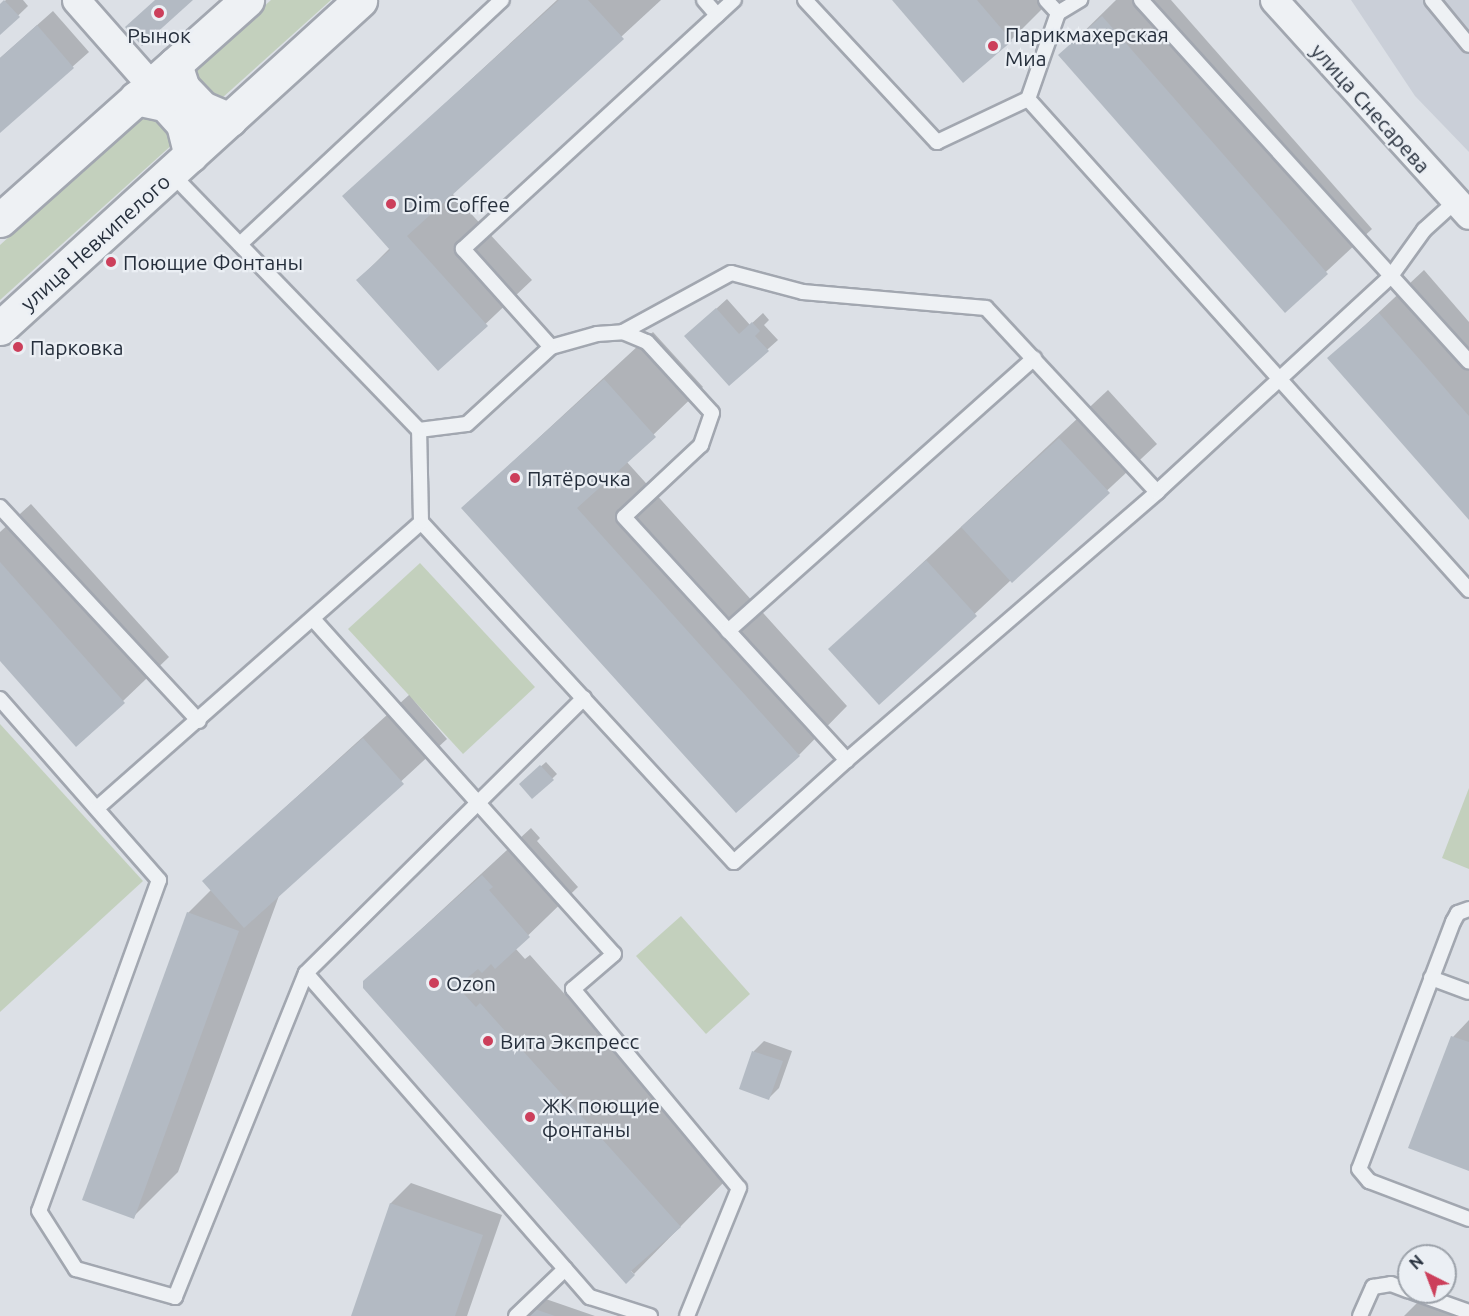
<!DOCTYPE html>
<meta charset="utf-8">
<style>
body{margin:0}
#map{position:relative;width:1469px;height:1316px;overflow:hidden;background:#dce0e6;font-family:Ubuntu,sans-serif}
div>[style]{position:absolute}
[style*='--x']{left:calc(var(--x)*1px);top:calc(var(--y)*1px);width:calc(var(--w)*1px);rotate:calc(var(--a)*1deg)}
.built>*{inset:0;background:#cacfd8}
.green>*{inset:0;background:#c3d0bd}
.shadow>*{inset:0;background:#0003}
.building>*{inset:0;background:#b3bac3}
.roads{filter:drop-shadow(2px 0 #a2a7b0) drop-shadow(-2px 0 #a2a7b0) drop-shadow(0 2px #a2a7b0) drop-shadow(0 -2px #a2a7b0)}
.service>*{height:14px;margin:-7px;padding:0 7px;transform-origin:7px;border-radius:7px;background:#eef1f4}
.minor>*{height:27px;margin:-13.5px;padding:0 13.5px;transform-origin:13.5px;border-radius:13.5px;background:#eef1f4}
.tertiary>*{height:33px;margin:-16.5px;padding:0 16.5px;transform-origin:16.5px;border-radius:16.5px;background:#eef1f4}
.dots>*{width:16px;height:16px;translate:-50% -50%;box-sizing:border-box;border:3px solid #ebeff4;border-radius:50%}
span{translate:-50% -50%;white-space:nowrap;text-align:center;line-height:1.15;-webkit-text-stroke:4.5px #ebeff4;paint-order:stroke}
.poi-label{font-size:21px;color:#262f3c}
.left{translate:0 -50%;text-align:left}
.street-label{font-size:21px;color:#262f3c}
.north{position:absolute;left:1397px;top:1244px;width:60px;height:60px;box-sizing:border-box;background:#ebeff4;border:2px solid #9ca2aa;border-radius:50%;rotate:318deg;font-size:16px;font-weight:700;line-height:24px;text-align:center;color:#262f3c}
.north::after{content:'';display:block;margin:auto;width:21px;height:27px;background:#cc3f5b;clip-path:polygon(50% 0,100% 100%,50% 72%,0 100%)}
</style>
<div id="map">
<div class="built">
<div style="clip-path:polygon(1351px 0,1469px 0,1469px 152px,1415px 96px)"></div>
</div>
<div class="green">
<div style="clip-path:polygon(271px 0,331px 0,222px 98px,212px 96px,195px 77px,194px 69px)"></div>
<div style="clip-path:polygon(147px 112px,155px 113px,172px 132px,174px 143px,0 300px,0 245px)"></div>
<div style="clip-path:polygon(420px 563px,535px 687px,463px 754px,348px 629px)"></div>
<div style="clip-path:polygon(0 724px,143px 881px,0 1012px)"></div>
<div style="clip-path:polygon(1469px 788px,1469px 869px,1442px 858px)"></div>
<div style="clip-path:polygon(681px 916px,750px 994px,706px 1034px,636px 956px)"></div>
</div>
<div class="shadow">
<div style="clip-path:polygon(6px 0,23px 0,28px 6px,0 33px,0 5px)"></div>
<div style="clip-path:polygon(557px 0,661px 0,452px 193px,532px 280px,438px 369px,358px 280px,390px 248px,344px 197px)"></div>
<div style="clip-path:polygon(894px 0,1051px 0,1011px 40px)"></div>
<div style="clip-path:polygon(1116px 0,1171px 0,1372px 229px,1285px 310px,1060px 55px)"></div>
<div style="clip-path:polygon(53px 11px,89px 52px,0 131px,0 58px)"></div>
<div style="clip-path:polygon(1424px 270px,1469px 322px,1469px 518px,1329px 359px)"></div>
<div style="clip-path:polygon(727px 299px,750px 325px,763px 313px,769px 320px,764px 325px,778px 340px,729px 384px,696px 327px)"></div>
<div style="clip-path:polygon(653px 332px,703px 387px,626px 461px,847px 706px,799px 755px,463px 508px)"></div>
<div style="clip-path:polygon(1108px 390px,1157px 444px,879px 703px,830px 649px)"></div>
<div style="clip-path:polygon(31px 504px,169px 657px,77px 745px,0 659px,0 532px)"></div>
<div style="clip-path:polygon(409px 695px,447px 739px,280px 893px,178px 1172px,133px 1217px,188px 913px,212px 889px,204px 881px)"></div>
<div style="clip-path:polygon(546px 762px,557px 774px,533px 797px,521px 784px)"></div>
<div style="clip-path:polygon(531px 828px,540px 838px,537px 841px,578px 887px,515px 948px,525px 959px,530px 955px,728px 1178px,634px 1274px,365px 981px)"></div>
<div style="clip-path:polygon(1469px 1020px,1469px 1170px,1410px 1147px,1453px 1037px)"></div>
<div style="clip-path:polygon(764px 1041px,792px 1051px,779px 1088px,769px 1098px,741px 1088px,754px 1051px)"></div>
<div style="clip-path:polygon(411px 1183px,502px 1215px,467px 1316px,352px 1316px,391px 1203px)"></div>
<div style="clip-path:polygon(1428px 1292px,1469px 1316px,1404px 1316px)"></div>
<div style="clip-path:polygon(540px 1297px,595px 1316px,527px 1316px)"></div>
</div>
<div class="building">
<div style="clip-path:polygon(4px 0,20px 17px,0 35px,0 4px)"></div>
<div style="clip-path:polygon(155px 0,193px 0,142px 46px,125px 27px)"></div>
<div style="clip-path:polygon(559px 0,588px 0,624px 39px,407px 236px,488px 326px,438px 371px,356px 280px,390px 250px,342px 196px)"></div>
<div style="clip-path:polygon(892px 0,977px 0,1012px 41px,963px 83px)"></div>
<div style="clip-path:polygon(1102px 16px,1328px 274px,1285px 313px,1058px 55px)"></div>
<div style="clip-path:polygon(37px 25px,74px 68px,0 133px,0 58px)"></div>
<div style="clip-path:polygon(716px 308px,739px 334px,752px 322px,760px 331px,755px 336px,769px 351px,729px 386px,684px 336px)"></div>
<div style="clip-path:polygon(1379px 313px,1469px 416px,1469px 520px,1327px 358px)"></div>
<div style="clip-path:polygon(604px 379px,656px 437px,577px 508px,800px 756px,736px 813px,461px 508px)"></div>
<div style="clip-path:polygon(1059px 438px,1110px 493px,1012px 583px,961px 527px)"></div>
<div style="clip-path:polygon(926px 560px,977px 616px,879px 705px,828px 649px)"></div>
<div style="clip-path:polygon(0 562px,125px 703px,76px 747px,0 661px)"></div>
<div style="clip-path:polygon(363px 738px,404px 784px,244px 928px,202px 881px)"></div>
<div style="clip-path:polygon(540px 765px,554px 780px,532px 799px,519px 784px)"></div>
<div style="clip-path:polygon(482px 875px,493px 887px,489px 890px,530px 937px,495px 969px,491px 964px,482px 973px,478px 969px,466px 979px,464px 994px,476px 1007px,480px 1003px,681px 1227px,631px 1271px,635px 1275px,626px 1284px,363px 988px,363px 981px)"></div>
<div style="clip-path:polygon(187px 912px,239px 931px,134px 1219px,82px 1200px)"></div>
<div style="clip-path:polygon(1451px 1036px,1469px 1042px,1469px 1171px,1408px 1148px)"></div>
<div style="clip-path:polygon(752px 1051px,783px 1061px,769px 1100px,739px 1089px)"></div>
<div style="clip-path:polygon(390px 1203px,483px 1235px,455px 1316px,351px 1316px)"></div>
<div style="clip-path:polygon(529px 1307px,555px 1316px,526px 1316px)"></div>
</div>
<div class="roads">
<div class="service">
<div style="--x:704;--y:0;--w:20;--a:49"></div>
<div style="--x:805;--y:0;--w:194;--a:47.1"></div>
<div style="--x:937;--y:142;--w:101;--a:-25.3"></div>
<div style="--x:1046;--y:0;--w:18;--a:47"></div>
<div style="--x:1058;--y:13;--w:91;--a:109.2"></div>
<div style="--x:1028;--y:99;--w:660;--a:48.07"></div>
<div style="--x:1141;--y:0;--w:488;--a:47.8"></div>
<div style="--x:1432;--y:0;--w:58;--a:50.6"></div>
<div style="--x:1058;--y:13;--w:26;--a:-31"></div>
<div style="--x:240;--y:244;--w:358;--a:-43"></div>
<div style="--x:551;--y:347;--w:48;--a:-15.8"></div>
<div style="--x:597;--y:334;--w:26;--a:-4"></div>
<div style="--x:623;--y:332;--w:26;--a:23"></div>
<div style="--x:647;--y:342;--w:96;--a:47.5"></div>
<div style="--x:712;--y:413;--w:34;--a:109"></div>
<div style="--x:701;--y:445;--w:105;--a:136.9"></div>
<div style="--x:624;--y:517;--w:330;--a:47.5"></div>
<div style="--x:419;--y:430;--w:48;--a:-7.1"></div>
<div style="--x:467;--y:424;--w:114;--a:-42.5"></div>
<div style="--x:551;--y:347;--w:132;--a:-131.9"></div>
<div style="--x:463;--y:249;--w:368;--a:-42.6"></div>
<div style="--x:1157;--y:492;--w:318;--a:-42.7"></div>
<div style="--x:1391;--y:276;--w:57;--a:-54.3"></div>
<div style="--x:1424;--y:230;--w:43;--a:-42.2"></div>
<div style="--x:0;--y:507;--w:292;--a:47.1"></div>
<div style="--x:421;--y:522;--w:462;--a:47.4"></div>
<div style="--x:734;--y:862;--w:152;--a:-42.1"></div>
<div style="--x:847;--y:760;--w:410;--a:-40.8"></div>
<div style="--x:1157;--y:492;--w:251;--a:-132.9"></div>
<div style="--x:986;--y:308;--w:184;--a:-175"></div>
<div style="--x:803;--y:292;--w:74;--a:-165.2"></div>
<div style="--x:731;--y:273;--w:123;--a:151.4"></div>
<div style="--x:313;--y:619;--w:450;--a:48.1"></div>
<div style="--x:614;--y:954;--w:54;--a:139.5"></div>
<div style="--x:573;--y:989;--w:259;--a:50.2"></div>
<div style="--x:739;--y:1188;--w:138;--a:112.1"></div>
<div style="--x:728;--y:631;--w:410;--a:-41.7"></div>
<div style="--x:0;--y:699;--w:241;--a:48.7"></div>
<div style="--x:159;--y:880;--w:352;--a:109.9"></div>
<div style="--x:39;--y:1211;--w:69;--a:57.5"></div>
<div style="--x:76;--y:1269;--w:103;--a:15.8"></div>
<div style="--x:175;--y:1297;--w:349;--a:-68"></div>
<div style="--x:306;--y:973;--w:391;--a:-44.7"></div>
<div style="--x:97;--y:808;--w:432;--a:-41.4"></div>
<div style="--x:421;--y:522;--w:92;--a:-91.2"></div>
<div style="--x:419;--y:430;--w:357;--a:-134"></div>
<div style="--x:1469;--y:909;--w:12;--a:160"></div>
<div style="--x:1458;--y:913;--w:10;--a:119"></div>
<div style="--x:1453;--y:922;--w:264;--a:110.8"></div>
<div style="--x:1359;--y:1169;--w:16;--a:50"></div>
<div style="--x:1369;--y:1181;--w:107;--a:20.8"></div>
<div style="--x:306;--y:973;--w:431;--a:48.8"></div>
<div style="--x:590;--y:1297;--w:63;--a:17.6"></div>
<div style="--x:1431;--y:978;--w:40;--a:20.2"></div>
<div style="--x:1413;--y:1292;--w:59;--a:19.7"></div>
<div style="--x:516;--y:1316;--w:68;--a:-43.8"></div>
<div style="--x:1360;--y:1316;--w:32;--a:-66"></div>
<div style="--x:1373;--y:1287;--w:18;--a:-9"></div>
<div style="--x:1391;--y:1284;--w:19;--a:21"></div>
</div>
<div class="minor">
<div style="--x:76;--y:0;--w:113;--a:48.6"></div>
<div style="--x:1274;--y:0;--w:290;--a:47.8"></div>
</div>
<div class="tertiary">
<div style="--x:175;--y:64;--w:25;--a:72"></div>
<div style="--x:183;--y:88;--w:28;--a:46"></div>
<div style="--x:202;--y:108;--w:30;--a:23"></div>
<div style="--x:136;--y:98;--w:30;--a:12"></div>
<div style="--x:165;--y:104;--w:27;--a:48"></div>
<div style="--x:183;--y:124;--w:32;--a:76"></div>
<div style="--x:0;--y:220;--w:331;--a:-41.7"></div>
<div style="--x:0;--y:328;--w:487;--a:-42.3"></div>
</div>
</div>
<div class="dots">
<div style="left:159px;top:13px;background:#cc3f5b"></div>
<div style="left:993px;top:46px;background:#cc3f5b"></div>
<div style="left:391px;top:204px;background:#cc3f5b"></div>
<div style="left:111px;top:262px;background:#cc3f5b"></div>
<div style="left:18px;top:347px;background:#cc3f5b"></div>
<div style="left:515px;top:478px;background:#cc3f5b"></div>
<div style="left:434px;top:983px;background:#cc3f5b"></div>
<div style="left:488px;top:1041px;background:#cc3f5b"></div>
<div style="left:530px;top:1117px;background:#cc3f5b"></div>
</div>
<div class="poi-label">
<span class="left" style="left:1005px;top:46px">Парикмахерская<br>Миа</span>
<span style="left:159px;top:35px">Рынок</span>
<span class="left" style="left:403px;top:204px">Dim Coffee</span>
<span class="left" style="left:123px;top:262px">Поющие Фонтаны</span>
<span class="left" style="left:30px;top:347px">Парковка</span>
<span class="left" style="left:527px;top:478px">Пятёрочка</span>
<span class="left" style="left:446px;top:983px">Ozon</span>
<span class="left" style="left:500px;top:1041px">Вита Экспресс</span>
<span class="left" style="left:542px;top:1117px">ЖК поющие<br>фонтаны</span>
</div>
<div class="street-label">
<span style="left:1371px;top:108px;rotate:48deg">улица Снесарева</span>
<span style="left:95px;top:242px;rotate:-42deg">улица Невкипелого</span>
</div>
<div class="north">N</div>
</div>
